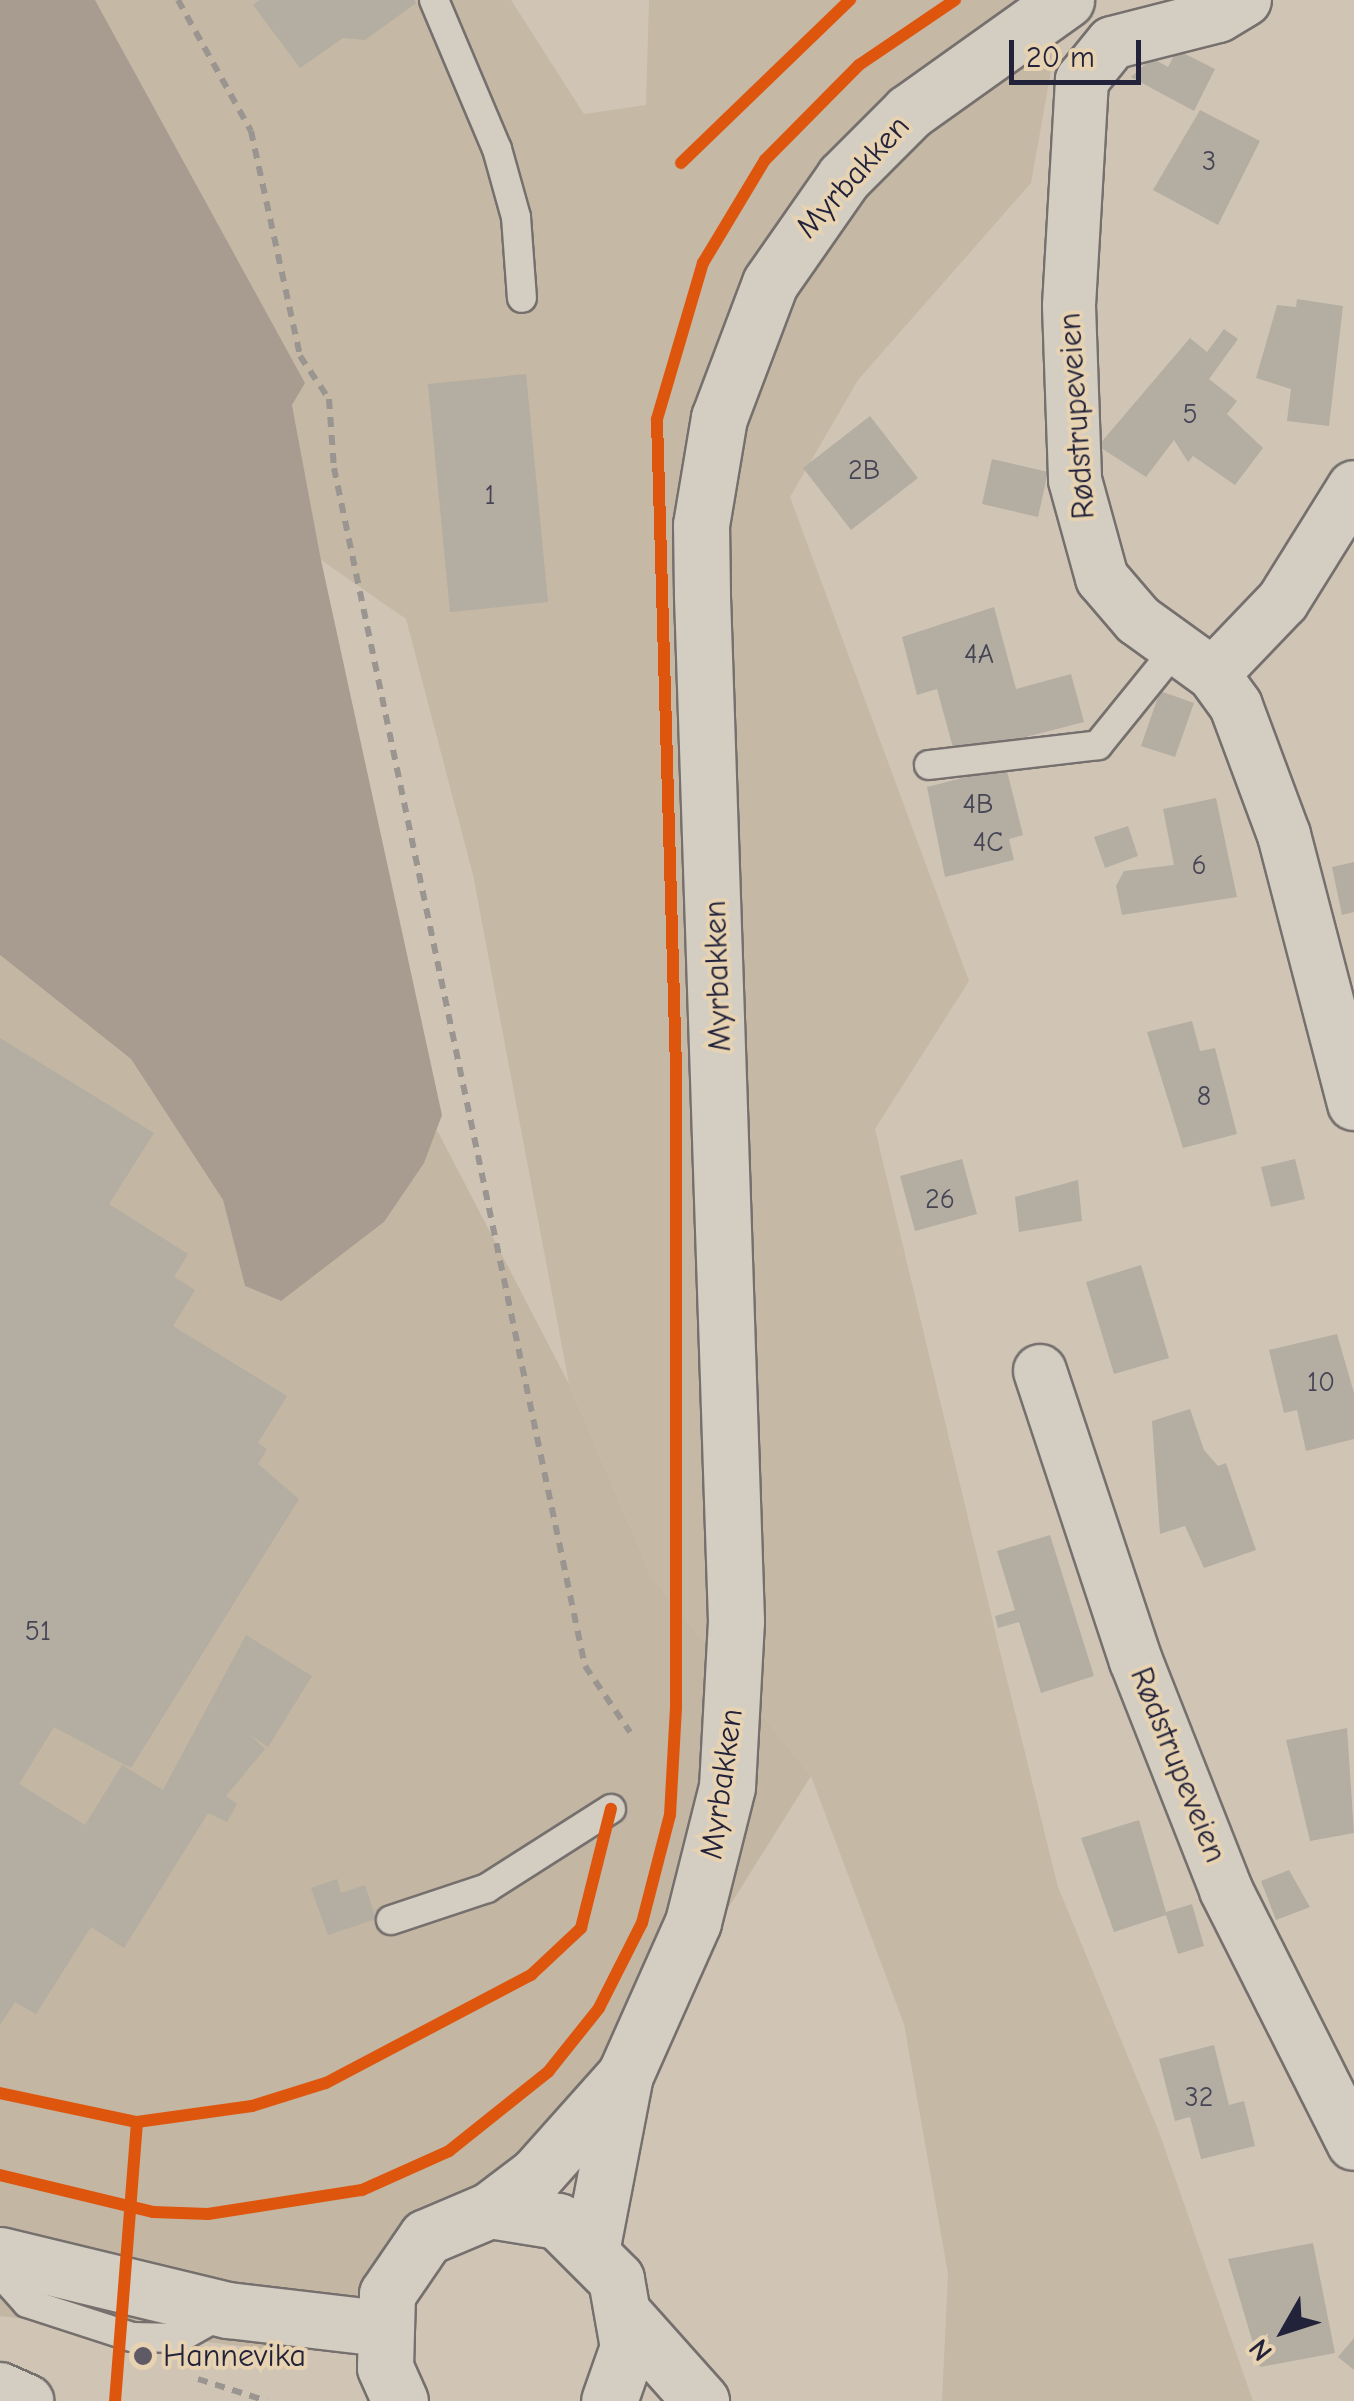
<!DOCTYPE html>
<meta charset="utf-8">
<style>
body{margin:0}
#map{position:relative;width:1354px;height:2401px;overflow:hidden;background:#d0c5b5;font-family:"Comic Neue",sans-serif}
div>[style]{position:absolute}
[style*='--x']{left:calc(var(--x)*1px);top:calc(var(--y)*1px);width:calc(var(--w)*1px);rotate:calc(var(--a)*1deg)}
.built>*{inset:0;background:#c3b6a2}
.green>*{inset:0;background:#c5b8a4}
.water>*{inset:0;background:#a89c91}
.building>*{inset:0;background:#b4ada2}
.path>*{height:6px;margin-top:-3px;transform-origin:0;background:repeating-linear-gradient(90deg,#9a9590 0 10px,transparent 0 18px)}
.roads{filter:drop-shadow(2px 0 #75706e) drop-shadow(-2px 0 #75706e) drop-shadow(0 2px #75706e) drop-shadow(0 -2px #75706e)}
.service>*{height:28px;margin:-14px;padding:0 14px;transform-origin:14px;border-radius:14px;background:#d4cdc1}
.minor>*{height:52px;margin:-26px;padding:0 26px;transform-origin:26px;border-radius:26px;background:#d4cdc1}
.tertiary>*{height:55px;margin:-27.5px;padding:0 27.5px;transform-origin:27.5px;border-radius:27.5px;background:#d4cdc1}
.primary>*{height:55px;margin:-27.5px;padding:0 27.5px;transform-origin:27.5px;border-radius:27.5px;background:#d4cdc1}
.cycleway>*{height:12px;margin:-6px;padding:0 6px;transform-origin:6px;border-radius:6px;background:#de560e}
.dots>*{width:28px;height:28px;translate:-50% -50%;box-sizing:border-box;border:5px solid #e7d3b1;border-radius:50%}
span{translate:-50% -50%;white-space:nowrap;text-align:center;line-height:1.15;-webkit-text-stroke:8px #e7d3b1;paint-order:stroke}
.number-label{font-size:28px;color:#464555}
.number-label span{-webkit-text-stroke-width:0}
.street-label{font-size:32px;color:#22223b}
.poi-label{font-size:32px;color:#22223b}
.left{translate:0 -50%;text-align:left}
.north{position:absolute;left:1234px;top:2281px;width:100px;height:100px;-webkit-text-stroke:8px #e7d3b1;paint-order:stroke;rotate:231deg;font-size:28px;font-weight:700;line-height:40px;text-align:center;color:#22223b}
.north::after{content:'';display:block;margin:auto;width:35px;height:45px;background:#22223b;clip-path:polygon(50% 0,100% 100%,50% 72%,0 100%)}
.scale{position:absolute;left:1009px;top:40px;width:132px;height:45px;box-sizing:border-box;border:5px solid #22223b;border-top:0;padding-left:12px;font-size:30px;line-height:35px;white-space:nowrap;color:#22223b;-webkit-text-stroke:8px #e7d3b1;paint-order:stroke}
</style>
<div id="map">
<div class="built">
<div style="clip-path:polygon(0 955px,131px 1059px,223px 1200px,245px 1286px,280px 1301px,384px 1222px,437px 1130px,569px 1384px,651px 1576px,811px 1776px,616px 2087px,297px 2353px,0 2316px)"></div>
</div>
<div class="green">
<div style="clip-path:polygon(95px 0,511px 0,584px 114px,646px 105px,649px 0,1052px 0,1060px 20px,1031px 183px,858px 380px,790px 497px,969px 981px,875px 1129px,996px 1635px,1058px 1887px,1159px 2132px,1253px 2401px,942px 2401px,948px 2274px,904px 2024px,811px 1776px,651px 1576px,569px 1384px,473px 875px,406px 619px,321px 560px,292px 405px,305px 383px)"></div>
</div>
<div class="water">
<div style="clip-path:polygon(0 0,95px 0,305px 383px,292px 405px,321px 560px,442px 1115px,424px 1163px,384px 1222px,281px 1301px,245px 1286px,223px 1200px,131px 1059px,0 955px)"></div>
</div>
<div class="building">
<div style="clip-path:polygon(260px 0,414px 0,416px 3px,365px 40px,343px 38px,300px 68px,253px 5px)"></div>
<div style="clip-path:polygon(1177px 50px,1215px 69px,1194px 111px,1131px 77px,1152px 58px,1168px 67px)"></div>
<div style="clip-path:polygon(1200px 110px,1260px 141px,1218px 225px,1153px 190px)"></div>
<div style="clip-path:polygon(1297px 299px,1343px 306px,1329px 426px,1287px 421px,1291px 389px,1256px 378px,1277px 305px,1296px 307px)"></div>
<div style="clip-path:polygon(1224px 329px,1238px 339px,1209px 379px,1237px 401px,1227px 414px,1263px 448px,1235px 485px,1193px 456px,1188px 462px,1174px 440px,1146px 477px,1098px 446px,1190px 338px,1207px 352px)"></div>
<div style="clip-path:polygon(526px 374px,548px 602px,450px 612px,428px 384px)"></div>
<div style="clip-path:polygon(870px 416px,918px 478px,851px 530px,803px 468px)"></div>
<div style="clip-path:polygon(992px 459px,1048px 472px,1038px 517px,982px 504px)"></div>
<div style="clip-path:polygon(994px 607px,1016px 689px,1071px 674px,1084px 722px,955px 755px,937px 689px,917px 695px,902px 637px)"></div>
<div style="clip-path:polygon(1160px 691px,1194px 703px,1175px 757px,1141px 746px)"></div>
<div style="clip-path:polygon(1006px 767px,1023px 835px,1009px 839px,1014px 860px,945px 877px,927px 787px)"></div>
<div style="clip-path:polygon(1216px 798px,1237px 897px,1122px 915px,1116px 886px,1124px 871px,1174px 865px,1163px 809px)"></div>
<div style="clip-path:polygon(1128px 826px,1138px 856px,1105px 868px,1094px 837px)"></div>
<div style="clip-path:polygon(1354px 862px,1354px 912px,1342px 915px,1332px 867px)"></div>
<div style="clip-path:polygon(1192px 1021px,1200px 1051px,1215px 1048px,1237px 1134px,1183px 1148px,1147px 1032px)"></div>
<div style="clip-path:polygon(0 1038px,154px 1133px,109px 1204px,188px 1254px,174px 1277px,195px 1290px,173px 1326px,287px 1396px,258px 1443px,267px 1449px,258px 1464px,299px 1499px,131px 1768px,54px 1727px,19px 1784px,85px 1825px,122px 1765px,163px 1790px,246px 1635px,312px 1676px,268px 1747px,249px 1734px,265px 1749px,226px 1796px,237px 1804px,227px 1822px,208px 1813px,124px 1948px,91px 1927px,36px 2014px,15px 2002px,0 2025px)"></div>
<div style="clip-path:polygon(962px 1159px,977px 1214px,915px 1231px,900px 1176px)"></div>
<div style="clip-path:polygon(1295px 1159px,1305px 1199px,1271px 1207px,1261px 1167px)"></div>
<div style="clip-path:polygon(1078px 1180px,1082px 1221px,1019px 1232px,1015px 1197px)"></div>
<div style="clip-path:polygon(1141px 1265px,1169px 1358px,1114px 1374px,1086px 1282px)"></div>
<div style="clip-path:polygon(1337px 1334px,1354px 1393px,1354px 1439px,1306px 1451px,1297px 1410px,1284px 1413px,1269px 1350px)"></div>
<div style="clip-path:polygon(1190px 1409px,1204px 1450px,1218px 1466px,1226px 1463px,1256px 1550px,1204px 1568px,1185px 1526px,1160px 1534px,1152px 1421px)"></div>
<div style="clip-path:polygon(1050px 1535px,1094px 1676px,1041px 1693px,1019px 1622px,998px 1628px,995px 1616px,1015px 1610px,997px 1551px)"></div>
<div style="clip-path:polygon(1347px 1728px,1354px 1833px,1310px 1841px,1286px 1740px)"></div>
<div style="clip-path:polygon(1139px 1820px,1166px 1912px,1192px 1904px,1204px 1946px,1178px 1954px,1166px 1915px,1114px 1932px,1081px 1838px)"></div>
<div style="clip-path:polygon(1289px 1870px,1310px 1907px,1276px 1920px,1261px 1881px)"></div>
<div style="clip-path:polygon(337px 1879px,341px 1893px,365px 1885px,376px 1919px,328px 1935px,311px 1888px)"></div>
<div style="clip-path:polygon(1214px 2045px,1229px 2105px,1244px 2101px,1255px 2146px,1201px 2159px,1190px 2117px,1175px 2121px,1159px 2059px)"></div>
<div style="clip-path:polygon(1313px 2243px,1335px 2353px,1260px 2367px,1228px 2259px)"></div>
<div style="clip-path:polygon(1354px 2338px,1354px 2370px,1338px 2357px)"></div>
</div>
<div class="path">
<div style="--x:178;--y:0;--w:150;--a:60.9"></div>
<div style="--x:251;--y:131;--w:230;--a:77.7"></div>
<div style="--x:300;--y:356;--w:52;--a:56"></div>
<div style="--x:329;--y:399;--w:69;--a:85.9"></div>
<div style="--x:334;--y:468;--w:1224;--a:78.17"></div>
<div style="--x:585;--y:1666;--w:80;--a:55.7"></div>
<div style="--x:198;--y:2379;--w:72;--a:17.7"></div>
</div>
<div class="roads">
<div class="service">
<div style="--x:434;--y:0;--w:162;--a:67.1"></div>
<div style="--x:497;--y:149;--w:71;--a:74.4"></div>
<div style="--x:516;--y:217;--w:81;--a:85.8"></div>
<div style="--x:929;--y:765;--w:170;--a:-6.7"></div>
<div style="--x:1098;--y:745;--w:122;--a:-51"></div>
<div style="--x:391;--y:1920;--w:101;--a:-18.4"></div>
<div style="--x:487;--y:1888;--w:147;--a:-32.5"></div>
<div style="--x:0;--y:2273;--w:40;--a:48"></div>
<div style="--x:27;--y:2303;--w:110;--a:17.9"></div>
<div style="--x:132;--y:2337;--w:47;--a:1.2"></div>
<div style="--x:179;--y:2338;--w:55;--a:-29.4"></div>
</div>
<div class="minor">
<div style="--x:1245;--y:0;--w:31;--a:149"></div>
<div style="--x:1218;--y:16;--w:109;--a:165.7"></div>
<div style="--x:1112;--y:43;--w:48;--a:129"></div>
<div style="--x:1082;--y:80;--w:226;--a:93.3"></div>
<div style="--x:1069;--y:306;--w:174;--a:88"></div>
<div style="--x:1075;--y:480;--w:102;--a:74.6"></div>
<div style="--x:1102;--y:578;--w:55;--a:49.4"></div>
<div style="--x:1138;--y:620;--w:92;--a:35.8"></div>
<div style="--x:1213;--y:674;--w:39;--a:54"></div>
<div style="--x:1236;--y:706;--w:138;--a:69.6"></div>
<div style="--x:1284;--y:835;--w:278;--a:75.4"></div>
<div style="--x:1213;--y:674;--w:101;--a:-46.2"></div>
<div style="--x:1283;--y:601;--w:134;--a:-58.1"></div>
<div style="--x:1040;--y:1371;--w:305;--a:71.7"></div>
<div style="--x:1136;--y:1661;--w:246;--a:68.5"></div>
<div style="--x:1226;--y:1890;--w:284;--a:63.3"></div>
<div style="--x:0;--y:2389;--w:30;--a:24"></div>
</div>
<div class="tertiary">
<div style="--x:490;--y:2210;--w:58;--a:-37.3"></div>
<div style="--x:536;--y:2175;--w:134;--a:-48.3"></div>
<div style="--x:625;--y:2075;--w:167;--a:-66"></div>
<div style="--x:693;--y:1922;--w:139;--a:-75.9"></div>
<div style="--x:727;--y:1787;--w:166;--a:-86.9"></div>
<div style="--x:736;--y:1621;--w:1028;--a:-91.9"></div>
<div style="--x:702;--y:594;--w:69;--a:-90.8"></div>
<div style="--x:701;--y:525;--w:109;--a:-80.5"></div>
<div style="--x:719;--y:418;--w:144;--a:-69.3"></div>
<div style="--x:770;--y:283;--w:129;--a:-55.1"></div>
<div style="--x:844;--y:177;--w:92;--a:-45"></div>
<div style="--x:909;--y:112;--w:193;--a:-35.5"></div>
<div style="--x:592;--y:2246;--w:174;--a:-79.1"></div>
<div style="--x:0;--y:2255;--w:235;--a:13.6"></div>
<div style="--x:228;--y:2310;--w:154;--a:6.7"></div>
<div style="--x:400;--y:2401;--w:37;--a:-114"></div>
<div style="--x:385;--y:2367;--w:73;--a:-88.4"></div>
<div style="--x:387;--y:2294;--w:69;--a:-55.6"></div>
<div style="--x:426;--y:2237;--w:69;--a:-22.9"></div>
<div style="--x:490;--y:2210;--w:69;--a:9.2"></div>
<div style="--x:558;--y:2221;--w:82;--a:45"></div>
<div style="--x:616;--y:2279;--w:69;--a:80"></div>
<div style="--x:628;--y:2347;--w:57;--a:109.4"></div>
</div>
<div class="primary">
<div style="--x:628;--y:2319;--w:110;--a:48.3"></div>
</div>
</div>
<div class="cycleway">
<div style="--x:681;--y:163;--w:235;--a:-44"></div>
<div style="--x:0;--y:2093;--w:140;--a:12"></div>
<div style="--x:137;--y:2122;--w:280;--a:94.5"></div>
<div style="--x:137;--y:2122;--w:116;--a:-7.9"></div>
<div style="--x:252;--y:2106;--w:77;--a:-17.3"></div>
<div style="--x:326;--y:2083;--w:232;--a:-27.8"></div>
<div style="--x:531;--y:1975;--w:69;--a:-43.2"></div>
<div style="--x:581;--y:1928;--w:123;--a:-75.9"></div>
<div style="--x:0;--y:2175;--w:157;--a:13.6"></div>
<div style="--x:153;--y:2212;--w:55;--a:2.1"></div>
<div style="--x:208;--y:2214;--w:156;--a:-8.9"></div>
<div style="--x:362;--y:2190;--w:95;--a:-24.1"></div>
<div style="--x:449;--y:2151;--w:127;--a:-38.6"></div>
<div style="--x:548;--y:2072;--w:82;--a:-51.4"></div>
<div style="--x:599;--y:2008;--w:95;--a:-63.2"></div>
<div style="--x:642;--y:1923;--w:112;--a:-75.5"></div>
<div style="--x:670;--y:1815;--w:109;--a:-86.8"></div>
<div style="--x:676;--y:1706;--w:638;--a:-90"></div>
<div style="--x:676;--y:1068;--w:649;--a:-91.68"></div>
<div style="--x:657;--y:419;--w:163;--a:-73.6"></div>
<div style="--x:703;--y:263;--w:120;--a:-59"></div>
<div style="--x:765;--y:160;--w:134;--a:-45.3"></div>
<div style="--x:859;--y:65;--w:116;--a:-34.1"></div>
</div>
<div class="dots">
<div style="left:143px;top:2356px;background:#5f5b66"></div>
</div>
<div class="number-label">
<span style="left:1209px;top:161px">3</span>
<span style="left:1190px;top:414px">5</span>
<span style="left:864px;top:470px">2B</span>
<span style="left:490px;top:495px">1</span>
<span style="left:979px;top:654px">4A</span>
<span style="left:978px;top:804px">4B</span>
<span style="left:988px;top:842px">4C</span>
<span style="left:1199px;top:865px">6</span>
<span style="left:1204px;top:1096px">8</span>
<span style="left:940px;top:1199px">26</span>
<span style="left:1321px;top:1382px">10</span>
<span style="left:38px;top:1631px">51</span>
<span style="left:1199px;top:2097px">32</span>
</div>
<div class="street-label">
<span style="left:853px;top:177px;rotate:-48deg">Myrbakken</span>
<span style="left:1077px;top:416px;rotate:-94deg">Rødstrupeveien</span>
<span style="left:718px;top:976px;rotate:-92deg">Myrbakken</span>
<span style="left:1178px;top:1765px;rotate:68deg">Rødstrupeveien</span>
<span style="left:722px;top:1784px;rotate:-82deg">Myrbakken</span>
</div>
<div class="poi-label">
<span class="left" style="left:163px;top:2356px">Hannevika</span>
</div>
<div class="north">N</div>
<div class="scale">20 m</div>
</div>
